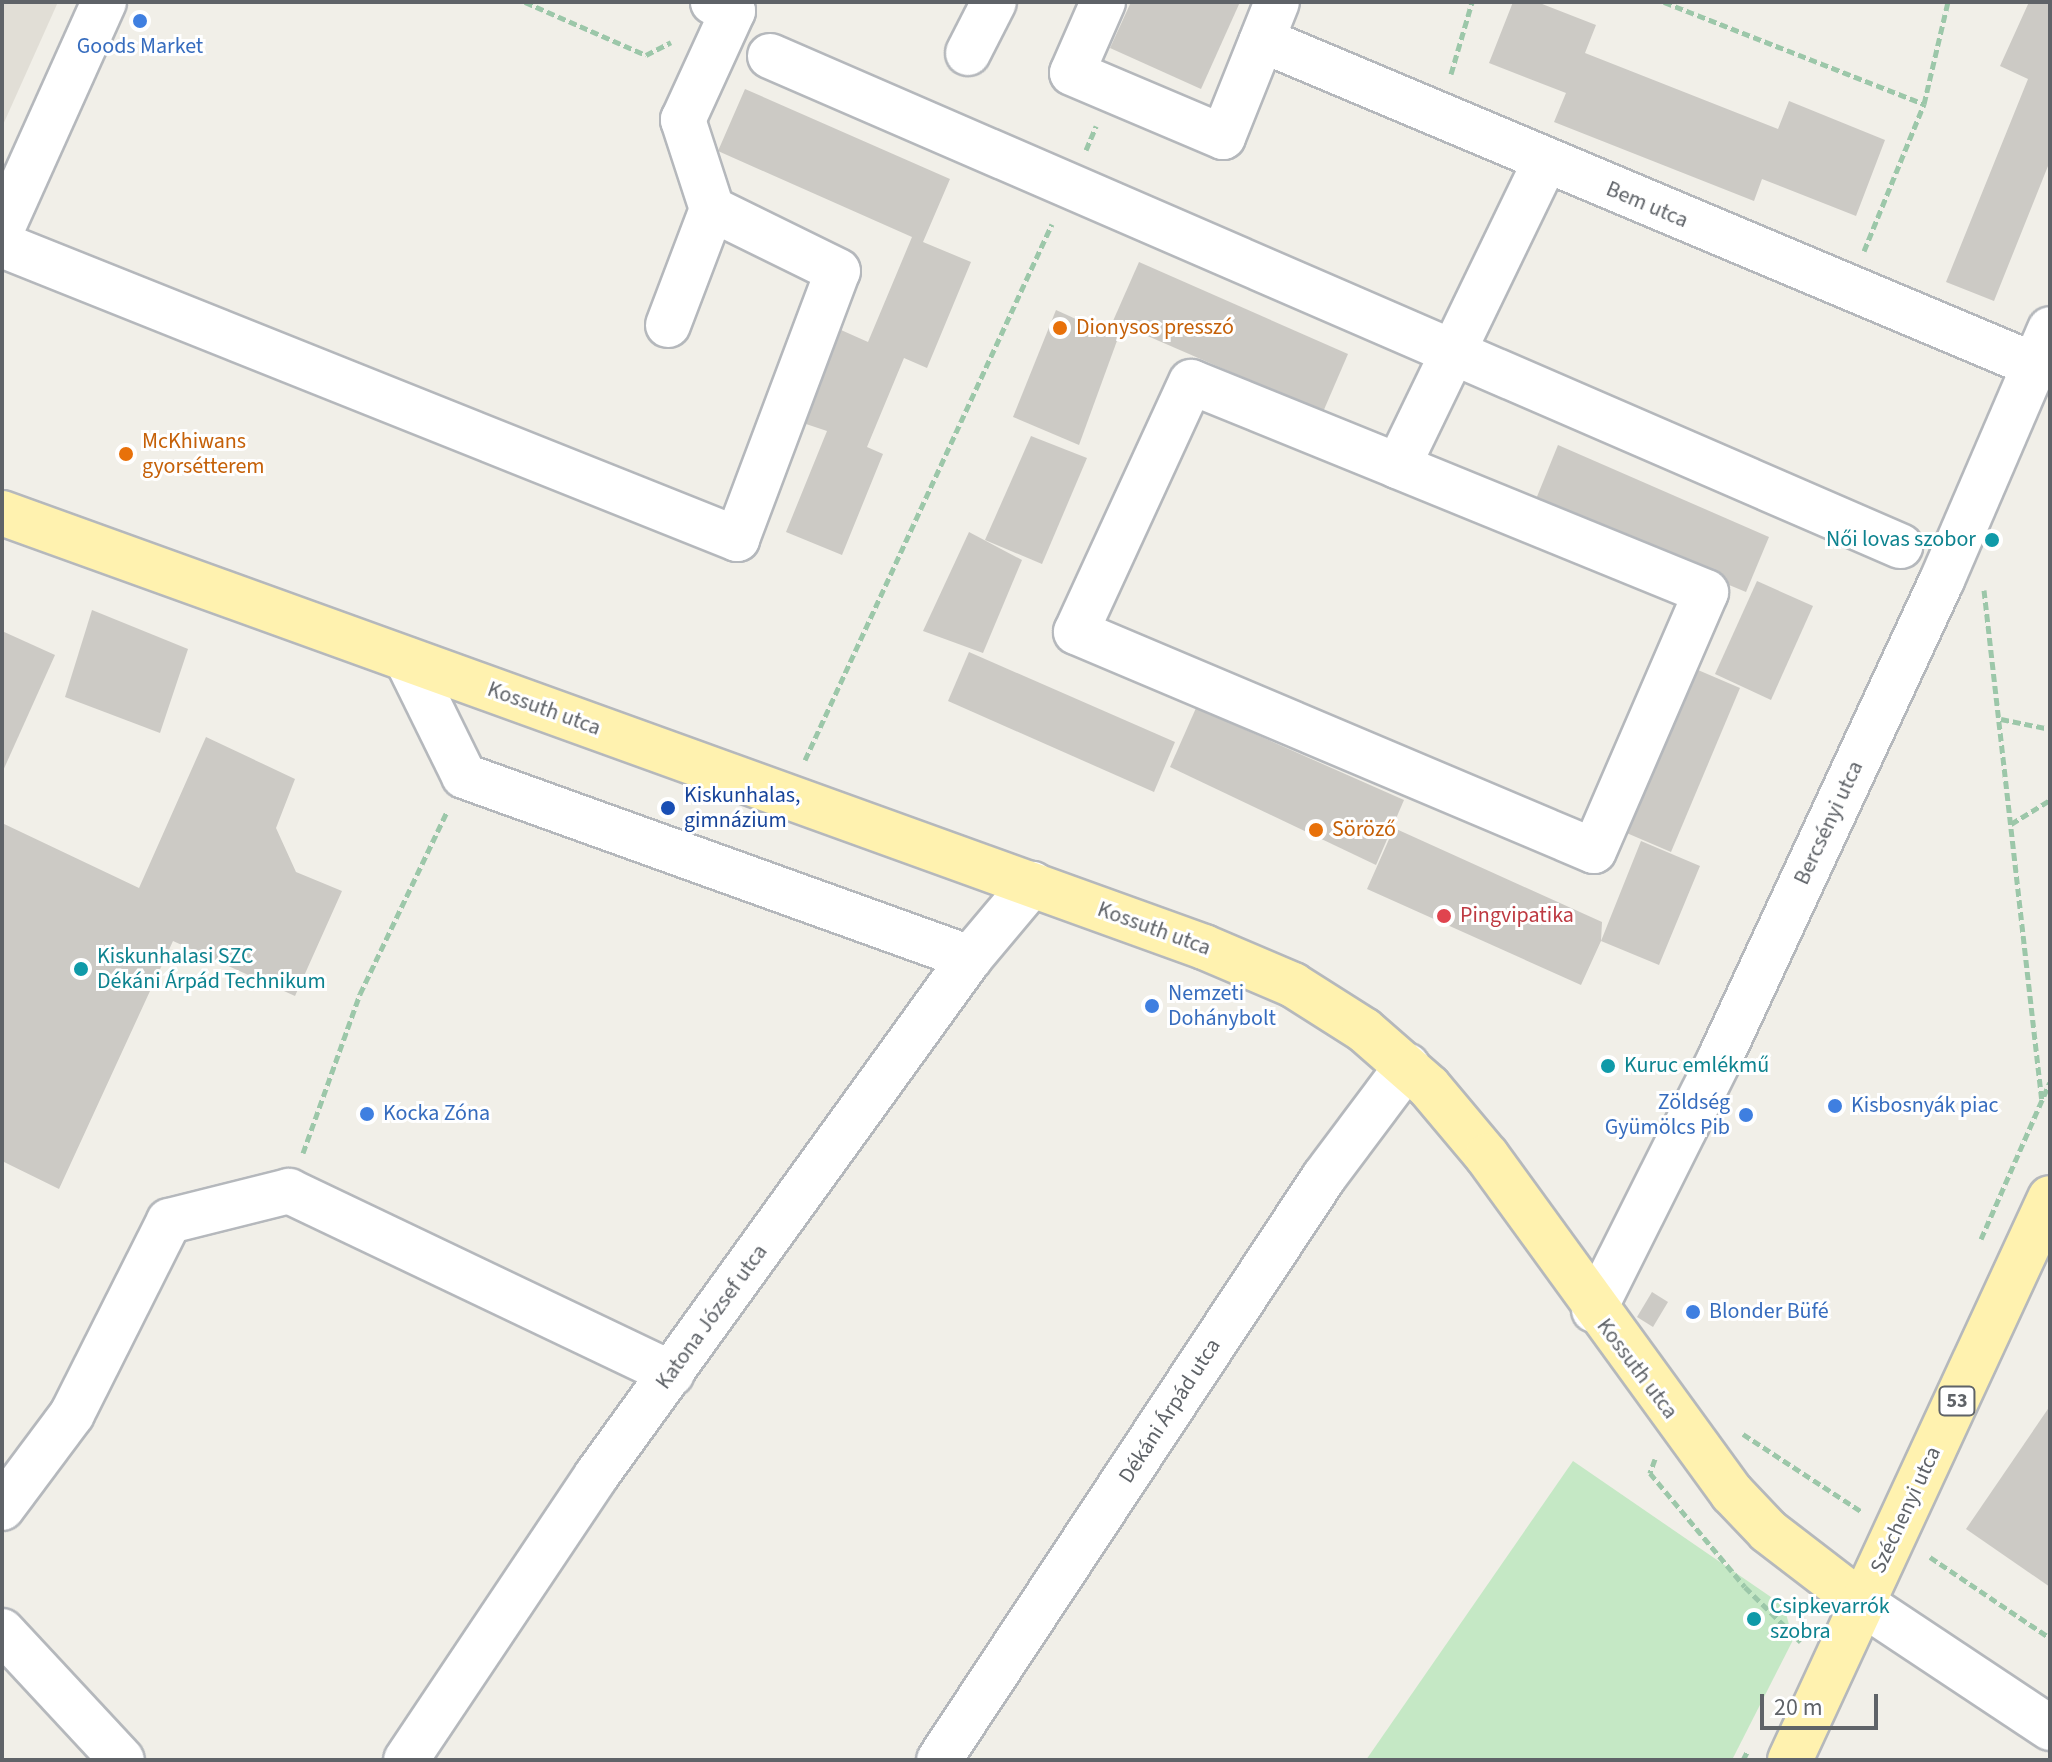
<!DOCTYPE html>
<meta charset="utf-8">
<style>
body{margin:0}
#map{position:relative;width:2052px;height:1762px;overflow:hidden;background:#f1efe8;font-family:"Source Sans 3",sans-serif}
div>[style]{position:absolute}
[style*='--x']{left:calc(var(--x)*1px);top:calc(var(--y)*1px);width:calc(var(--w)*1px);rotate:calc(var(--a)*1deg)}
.education>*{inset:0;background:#e1ded6}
.green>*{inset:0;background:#c5e8c5}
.building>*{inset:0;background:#cccac5}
.path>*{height:5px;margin-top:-2.5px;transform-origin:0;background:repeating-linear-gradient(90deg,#9cc7a9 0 8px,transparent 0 12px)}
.roads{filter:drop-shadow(2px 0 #b5b8bc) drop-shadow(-2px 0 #b5b8bc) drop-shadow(0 2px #b5b8bc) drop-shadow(0 -2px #b5b8bc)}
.minor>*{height:44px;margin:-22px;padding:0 22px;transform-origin:22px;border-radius:22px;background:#fff}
.major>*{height:44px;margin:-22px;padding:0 22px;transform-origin:22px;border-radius:22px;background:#fff2af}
.dots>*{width:22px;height:22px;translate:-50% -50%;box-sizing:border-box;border:4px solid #fff;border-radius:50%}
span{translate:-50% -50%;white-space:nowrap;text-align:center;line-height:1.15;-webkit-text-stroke:6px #fff;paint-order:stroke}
.shield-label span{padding:2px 6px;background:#fff;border:2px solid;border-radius:6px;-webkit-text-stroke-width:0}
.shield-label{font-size:20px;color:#5f6368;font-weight:700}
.shop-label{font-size:22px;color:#366cbe}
.left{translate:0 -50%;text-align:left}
.right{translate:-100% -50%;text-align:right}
.street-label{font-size:22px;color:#5f6368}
.food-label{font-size:22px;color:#c56008}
.culture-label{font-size:22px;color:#0d838f}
.transit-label{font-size:22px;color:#164399}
.health-label{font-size:22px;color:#be3a42}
.frame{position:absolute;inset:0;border:4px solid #5f6368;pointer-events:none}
.scale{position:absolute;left:1760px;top:1694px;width:118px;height:36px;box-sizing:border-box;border:4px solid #5f6368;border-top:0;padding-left:10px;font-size:24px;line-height:28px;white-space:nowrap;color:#5f6368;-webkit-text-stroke:6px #fff;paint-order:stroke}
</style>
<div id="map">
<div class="education">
<div style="clip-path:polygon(2px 2px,58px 2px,2px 127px)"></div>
</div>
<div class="green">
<div style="clip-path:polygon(1573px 1461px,1784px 1606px,1793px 1640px,1732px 1760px,1366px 1760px)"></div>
</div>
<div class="building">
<div style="clip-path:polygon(1131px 2px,1240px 2px,1201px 89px,1110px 48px)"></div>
<div style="clip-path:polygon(1513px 2px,1537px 2px,1596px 25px,1585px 53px,1778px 129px,1789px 101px,1885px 140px,1856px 216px,1762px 179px,1754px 201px,1554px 122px,1566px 93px,1489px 63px)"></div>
<div style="clip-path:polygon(2029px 2px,2050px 2px,2050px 161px,1994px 301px,1946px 282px,2028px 79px,2000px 66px)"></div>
<div style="clip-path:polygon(745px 89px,950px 179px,923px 242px,971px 262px,927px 368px,904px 358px,867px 447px,883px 454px,842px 555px,786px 532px,827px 431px,803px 423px,841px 330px,868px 342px,912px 237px,718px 151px)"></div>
<div style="clip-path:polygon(1139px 262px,1348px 354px,1323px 412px,1113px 321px)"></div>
<div style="clip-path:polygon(1056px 310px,1118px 338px,1079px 445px,1013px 417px)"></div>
<div style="clip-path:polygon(1031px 436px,1087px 458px,1042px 564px,985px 540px)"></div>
<div style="clip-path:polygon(1558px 445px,1769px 537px,1746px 592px,1534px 504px)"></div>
<div style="clip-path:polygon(969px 532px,1022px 560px,983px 653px,923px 631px)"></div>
<div style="clip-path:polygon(1757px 581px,1813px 606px,1771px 700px,1715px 674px)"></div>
<div style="clip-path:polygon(92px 610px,188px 649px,160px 733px,65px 697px)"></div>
<div style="clip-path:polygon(2px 631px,55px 655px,2px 773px)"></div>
<div style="clip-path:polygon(969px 652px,1175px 742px,1154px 792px,948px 701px)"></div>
<div style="clip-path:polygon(1684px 664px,1740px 688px,1671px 852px,1615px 828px)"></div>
<div style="clip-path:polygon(1196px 708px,1404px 800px,1376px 865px,1170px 767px)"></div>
<div style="clip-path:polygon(206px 737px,295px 779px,276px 828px,296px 872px,342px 891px,295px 996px,173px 941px,59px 1189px,2px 1161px,2px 823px,139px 888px)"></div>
<div style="clip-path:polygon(1394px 828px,1602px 922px,1601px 941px,1641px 841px,1700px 866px,1659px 965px,1601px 941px,1581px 985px,1367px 889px)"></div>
<div style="clip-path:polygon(1652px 1292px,1668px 1302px,1653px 1327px,1637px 1317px)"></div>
<div style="clip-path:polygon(2050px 1406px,2050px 1587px,1966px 1529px)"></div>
</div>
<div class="path">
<div style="--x:525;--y:2;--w:132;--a:23.7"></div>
<div style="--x:646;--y:55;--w:28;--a:-27"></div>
<div style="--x:1664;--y:2;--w:279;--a:21.4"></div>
<div style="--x:1451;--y:74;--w:75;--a:-73.7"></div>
<div style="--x:1086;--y:150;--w:26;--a:-67"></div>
<div style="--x:1864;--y:251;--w:159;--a:-67.8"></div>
<div style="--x:1924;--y:104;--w:105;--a:-76.8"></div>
<div style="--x:1984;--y:590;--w:515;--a:83.54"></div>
<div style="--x:2001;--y:719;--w:50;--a:11.5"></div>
<div style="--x:805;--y:760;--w:590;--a:-65.26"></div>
<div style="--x:2011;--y:824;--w:46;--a:-31.6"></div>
<div style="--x:303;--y:1153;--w:169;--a:-70.3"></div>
<div style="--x:360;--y:994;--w:202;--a:-64.5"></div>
<div style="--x:1981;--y:1239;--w:171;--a:-66.3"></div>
<div style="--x:1743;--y:1434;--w:142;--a:33.2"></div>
<div style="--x:1655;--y:1459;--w:15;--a:110"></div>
<div style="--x:1650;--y:1473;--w:148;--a:50.2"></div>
<div style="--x:1745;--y:1587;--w:78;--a:44.5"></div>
<div style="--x:1930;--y:1557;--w:145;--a:34"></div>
<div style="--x:1743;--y:1760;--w:11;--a:-63"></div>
</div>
<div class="roads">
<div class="minor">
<div style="--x:1103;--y:2;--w:77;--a:113.6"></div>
<div style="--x:1072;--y:73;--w:164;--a:23"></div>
<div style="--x:1223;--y:137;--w:145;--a:-68.2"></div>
<div style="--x:1262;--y:40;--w:838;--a:22.83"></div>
<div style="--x:968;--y:53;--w:57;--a:-63"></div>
<div style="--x:770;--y:56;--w:1232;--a:23.44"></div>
<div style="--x:2;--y:229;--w:249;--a:-65.8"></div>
<div style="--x:2;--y:245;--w:792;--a:21.8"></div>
<div style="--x:737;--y:539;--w:286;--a:-69.4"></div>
<div style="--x:838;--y:271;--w:140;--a:-153.8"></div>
<div style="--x:712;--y:209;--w:94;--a:-108"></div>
<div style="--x:683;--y:120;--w:120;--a:-65.4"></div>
<div style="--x:733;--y:11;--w:22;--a:-156"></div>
<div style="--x:668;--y:325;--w:124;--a:-69.2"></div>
<div style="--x:1398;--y:466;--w:223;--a:-157.9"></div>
<div style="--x:1191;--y:382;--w:275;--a:114.7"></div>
<div style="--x:1076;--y:632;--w:562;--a:22.92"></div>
<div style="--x:1594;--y:851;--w:282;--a:-66.6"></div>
<div style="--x:1706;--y:592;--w:333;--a:-157.8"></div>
<div style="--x:1398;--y:466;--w:338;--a:-64.2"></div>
<div style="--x:407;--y:660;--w:129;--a:63.8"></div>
<div style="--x:464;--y:776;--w:538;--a:19.78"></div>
<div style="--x:1594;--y:1310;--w:282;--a:-63.4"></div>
<div style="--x:1720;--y:1058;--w:527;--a:-65.09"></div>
<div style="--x:1942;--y:580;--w:273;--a:-66.7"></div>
<div style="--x:2;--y:1508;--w:117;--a:-53.3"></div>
<div style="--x:72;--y:1414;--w:216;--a:-63.3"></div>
<div style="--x:169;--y:1221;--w:124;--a:-14"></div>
<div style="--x:289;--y:1191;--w:424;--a:25.5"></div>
<div style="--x:1862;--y:1603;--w:226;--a:33.6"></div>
<div style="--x:2;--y:1631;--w:176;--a:47.1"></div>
<div style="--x:406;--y:1760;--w:342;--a:-56.2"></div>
<div style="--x:596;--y:1476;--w:639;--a:-54.17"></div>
<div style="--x:970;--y:958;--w:97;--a:-50"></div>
<div style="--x:939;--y:1760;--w:699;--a:-56.56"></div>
<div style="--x:1324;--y:1177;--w:139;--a:-53.2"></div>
</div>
<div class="major">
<div style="--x:2;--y:513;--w:1278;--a:19.85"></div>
<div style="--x:1204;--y:947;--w:97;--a:23.1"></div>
<div style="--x:1293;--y:985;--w:84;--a:32.4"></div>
<div style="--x:1364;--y:1030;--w:86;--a:41.2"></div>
<div style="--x:1429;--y:1087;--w:90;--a:50"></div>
<div style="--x:1487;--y:1156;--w:417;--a:54"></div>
<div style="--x:1732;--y:1493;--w:52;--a:46.5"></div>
<div style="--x:1768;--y:1531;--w:118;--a:37.5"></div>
<div style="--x:1790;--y:1760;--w:619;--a:-65.17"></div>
</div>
</div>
<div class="dots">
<div style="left:140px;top:21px;background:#3f7fe0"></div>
<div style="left:1060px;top:328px;background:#e8710a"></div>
<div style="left:126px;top:454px;background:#e8710a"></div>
<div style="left:1992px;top:540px;background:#0f9aa8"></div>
<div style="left:668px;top:808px;background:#1a4fb4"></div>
<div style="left:1316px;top:830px;background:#e8710a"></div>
<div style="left:1444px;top:916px;background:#e0444e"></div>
<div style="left:81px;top:969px;background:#0f9aa8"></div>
<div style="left:1152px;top:1006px;background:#3f7fe0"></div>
<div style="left:1608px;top:1066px;background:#0f9aa8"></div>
<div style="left:1835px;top:1106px;background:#3f7fe0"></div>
<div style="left:367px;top:1114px;background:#3f7fe0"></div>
<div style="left:1746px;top:1115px;background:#3f7fe0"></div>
<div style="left:1693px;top:1312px;background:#3f7fe0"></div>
<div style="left:1754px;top:1619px;background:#0f9aa8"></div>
</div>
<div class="shield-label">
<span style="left:1957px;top:1401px">53</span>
</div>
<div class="shop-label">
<span style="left:140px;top:47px">Goods Market</span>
<span class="left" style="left:1168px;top:1006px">Nemzeti<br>Dohánybolt</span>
<span class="right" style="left:1730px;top:1115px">Zöldség<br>Gyümölcs Pib</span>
<span class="left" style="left:1851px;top:1106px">Kisbosnyák piac</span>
<span class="left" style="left:383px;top:1114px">Kocka Zóna</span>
<span class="left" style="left:1709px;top:1312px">Blonder Büfé</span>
</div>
<div class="street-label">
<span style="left:1647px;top:205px;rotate:23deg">Bem utca</span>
<span style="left:544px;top:709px;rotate:20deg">Kossuth utca</span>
<span style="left:1829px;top:823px;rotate:-65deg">Bercsényi utca</span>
<span style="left:1154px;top:929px;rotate:20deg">Kossuth utca</span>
<span style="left:712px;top:1317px;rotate:-54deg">Katona József utca</span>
<span style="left:1637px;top:1369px;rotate:53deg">Kossuth utca</span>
<span style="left:1170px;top:1411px;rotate:-57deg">Dékáni Árpád utca</span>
<span style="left:1906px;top:1510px;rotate:-65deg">Széchenyi utca</span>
</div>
<div class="food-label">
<span class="left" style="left:1076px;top:328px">Dionysos presszó</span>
<span class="left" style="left:142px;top:454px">McKhiwans<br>gyorsétterem</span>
<span class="left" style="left:1332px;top:830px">Söröző</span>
</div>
<div class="culture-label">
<span class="right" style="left:1976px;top:540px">Női lovas szobor</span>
<span class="left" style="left:97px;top:969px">Kiskunhalasi SZC<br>Dékáni Árpád Technikum</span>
<span class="left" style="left:1624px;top:1066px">Kuruc emlékmű</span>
<span class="left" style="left:1770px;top:1619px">Csipkevarrók<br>szobra</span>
</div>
<div class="transit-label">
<span class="left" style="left:684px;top:808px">Kiskunhalas,<br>gimnázium</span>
</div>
<div class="health-label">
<span class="left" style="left:1460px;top:916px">Pingvipatika</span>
</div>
<div class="frame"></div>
<div class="scale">20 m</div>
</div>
